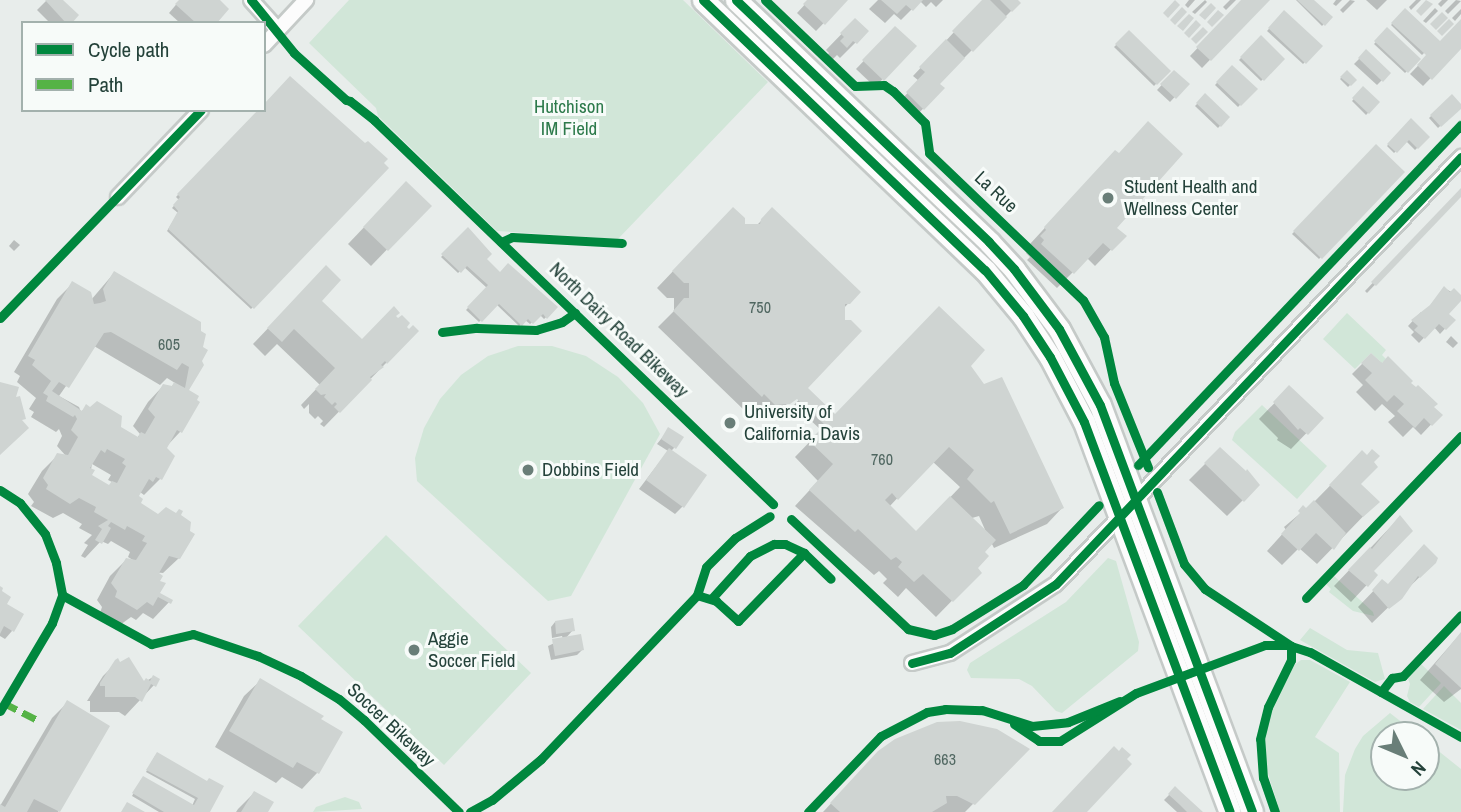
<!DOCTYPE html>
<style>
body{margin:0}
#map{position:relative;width:1461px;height:812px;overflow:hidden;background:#e8edeb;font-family:"Archivo Narrow",sans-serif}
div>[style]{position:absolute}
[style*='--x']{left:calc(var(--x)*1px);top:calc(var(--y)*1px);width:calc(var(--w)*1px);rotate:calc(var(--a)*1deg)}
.green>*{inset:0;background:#d1e6d8}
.shadow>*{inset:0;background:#0003}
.building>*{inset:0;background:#cfd4d2}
.roads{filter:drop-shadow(2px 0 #c5cac8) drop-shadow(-2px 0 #c5cac8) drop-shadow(0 2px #c5cac8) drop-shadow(0 -2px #c5cac8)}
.street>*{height:14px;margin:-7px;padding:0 7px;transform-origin:7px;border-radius:7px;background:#fcfcfc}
.secondary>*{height:21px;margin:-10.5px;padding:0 10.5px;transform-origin:10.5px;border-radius:10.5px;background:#fcfcfc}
.quiet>*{height:7px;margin-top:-3.5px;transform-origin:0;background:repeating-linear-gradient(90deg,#55b346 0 14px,transparent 0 21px)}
.cycleway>*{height:9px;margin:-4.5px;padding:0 4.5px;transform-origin:4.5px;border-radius:4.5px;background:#00873e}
.dots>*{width:19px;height:19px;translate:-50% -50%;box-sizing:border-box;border:4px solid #f7fbf9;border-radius:50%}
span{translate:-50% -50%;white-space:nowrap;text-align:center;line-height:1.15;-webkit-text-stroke:6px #f7fbf9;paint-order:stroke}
.number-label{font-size:16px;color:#506761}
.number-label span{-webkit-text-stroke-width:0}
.park-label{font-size:19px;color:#2d7a4b}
.poi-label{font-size:19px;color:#24423a}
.left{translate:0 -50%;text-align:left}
.street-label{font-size:19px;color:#24423a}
.legend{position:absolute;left:21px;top:21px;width:245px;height:91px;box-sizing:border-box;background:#f7fbf9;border:2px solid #a3b1ad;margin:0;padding:9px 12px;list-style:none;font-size:21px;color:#24423a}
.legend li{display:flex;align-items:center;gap:14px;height:35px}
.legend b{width:35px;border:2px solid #a3b1ad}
.north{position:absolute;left:1370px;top:721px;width:70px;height:70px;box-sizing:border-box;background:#f7fbf9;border:2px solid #a3b1ad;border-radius:50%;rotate:133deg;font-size:19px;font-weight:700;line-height:28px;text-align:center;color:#24423a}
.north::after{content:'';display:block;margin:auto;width:24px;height:32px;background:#697e78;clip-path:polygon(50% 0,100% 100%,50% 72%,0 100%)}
</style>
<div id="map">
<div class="green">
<div style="clip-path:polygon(349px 0,683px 0,768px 82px,618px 239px,497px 231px,378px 116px,376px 108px,309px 43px)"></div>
<div style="clip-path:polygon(1347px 313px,1386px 350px,1382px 355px,1386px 359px,1382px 363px,1371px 353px,1355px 369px,1323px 339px)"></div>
<div style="clip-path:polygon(518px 346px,552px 346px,586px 356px,618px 377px,643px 403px,660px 434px,571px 596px,548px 601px,417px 481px,415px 458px,424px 428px,440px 399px,461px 375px,488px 356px)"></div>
<div style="clip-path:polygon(1262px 405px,1327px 466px,1297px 499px,1232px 440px,1235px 432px)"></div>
<div style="clip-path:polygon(386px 535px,531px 673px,444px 765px,298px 626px)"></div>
<div style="clip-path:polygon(1108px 558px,1116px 561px,1139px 642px,1138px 651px,1062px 713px,1056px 711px,1032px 686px,1019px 679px,971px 678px,967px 670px,970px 663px,1066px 602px)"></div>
<div style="clip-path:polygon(1333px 575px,1373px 612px,1374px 616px,1353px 611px,1329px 592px,1331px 589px,1325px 583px)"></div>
<div style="clip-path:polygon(1310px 628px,1347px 650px,1378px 653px,1385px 679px,1375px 682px,1300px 640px)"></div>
<div style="clip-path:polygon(1301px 660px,1310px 660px,1350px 682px,1315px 737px,1339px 753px,1340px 812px,1280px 812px,1266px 767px,1266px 730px,1271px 709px,1292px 667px)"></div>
<div style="clip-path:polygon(1420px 663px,1441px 683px,1419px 707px,1410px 702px,1407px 696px,1410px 684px,1407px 676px)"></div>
<div style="clip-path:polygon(1444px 686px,1461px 703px,1461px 730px,1423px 709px)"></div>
<div style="clip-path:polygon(1390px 713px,1418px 735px,1384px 735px,1384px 777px,1426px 777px,1426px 741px,1461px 769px,1461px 812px,1343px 812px,1345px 775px,1355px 749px,1363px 736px)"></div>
<div style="clip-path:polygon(345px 797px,359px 802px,362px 809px,313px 812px,316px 807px)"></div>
</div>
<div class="shadow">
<div style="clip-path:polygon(47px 0,61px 0,70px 23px,50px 23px,37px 10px)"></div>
<div style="clip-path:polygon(180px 0,217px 0,215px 23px,180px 23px,169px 13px)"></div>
<div style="clip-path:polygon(809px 0,846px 0,816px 31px,797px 13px)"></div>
<div style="clip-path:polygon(878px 0,943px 0,936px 7px,931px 2px,926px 7px,920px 1px,901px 20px,894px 14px,885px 23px,869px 9px)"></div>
<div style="clip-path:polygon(984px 0,1016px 0,1019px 3px,938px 84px,943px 88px,916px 116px,900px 101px,919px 81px,913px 76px)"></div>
<div style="clip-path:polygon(1189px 0,1195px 0,1188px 8px,1185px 5px)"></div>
<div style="clip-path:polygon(1205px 0,1207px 2px,1195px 14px,1192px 12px)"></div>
<div style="clip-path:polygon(1230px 0,1236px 0,1226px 10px,1223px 7px)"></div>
<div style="clip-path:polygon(1243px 0,1268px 0,1202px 68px,1190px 56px)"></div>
<div style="clip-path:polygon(1296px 0,1312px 0,1330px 17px,1322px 26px)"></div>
<div style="clip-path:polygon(1336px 0,1342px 0,1336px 6px,1333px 4px)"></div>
<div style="clip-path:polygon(1350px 0,1355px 1px,1343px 13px,1340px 10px)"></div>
<div style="clip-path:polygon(1366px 0,1387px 0,1377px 10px)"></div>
<div style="clip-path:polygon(1416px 0,1421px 0,1411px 10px,1409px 7px)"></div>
<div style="clip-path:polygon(1442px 0,1448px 0,1441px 7px,1438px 4px)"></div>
<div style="clip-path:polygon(1456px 0,1461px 1px,1448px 14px,1445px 11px)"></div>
<div style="clip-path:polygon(1435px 8px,1438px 11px,1426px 23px,1423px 21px)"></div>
<div style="clip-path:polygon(1461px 9px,1461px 14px,1455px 21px,1452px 18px)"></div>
<div style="clip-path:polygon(1405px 11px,1436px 41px,1422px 55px,1391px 25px)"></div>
<div style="clip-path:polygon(1284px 12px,1320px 46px,1303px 64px,1267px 31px)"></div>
<div style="clip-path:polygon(855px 20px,867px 31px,840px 58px,837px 55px,830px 62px,825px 58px,829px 53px,826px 50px)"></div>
<div style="clip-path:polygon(1461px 21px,1461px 47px,1423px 86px,1410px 74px)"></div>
<div style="clip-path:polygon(895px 28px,914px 46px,875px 87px,856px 69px)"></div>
<div style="clip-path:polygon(1388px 29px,1419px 59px,1405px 73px,1374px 44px)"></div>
<div style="clip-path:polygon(1129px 33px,1168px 71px,1154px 86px,1114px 47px)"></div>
<div style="clip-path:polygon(1261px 37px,1283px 59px,1261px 81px,1239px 60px)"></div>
<div style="clip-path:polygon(1366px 52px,1389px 73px,1377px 85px,1354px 64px)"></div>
<div style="clip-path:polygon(1232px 67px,1255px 89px,1238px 107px,1215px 85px)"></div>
<div style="clip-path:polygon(1174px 72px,1187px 84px,1170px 102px,1157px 90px)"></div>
<div style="clip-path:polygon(1347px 72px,1355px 80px,1348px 87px,1340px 79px)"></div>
<div style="clip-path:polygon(1363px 89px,1378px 102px,1366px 115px,1352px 101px)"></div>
<div style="clip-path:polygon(1205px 96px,1227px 118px,1218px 128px,1195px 106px)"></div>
<div style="clip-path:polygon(1452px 96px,1461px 106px,1438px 128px,1429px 118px)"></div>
<div style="clip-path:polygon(260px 110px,386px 168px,251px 309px,167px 231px,178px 213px,172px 208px,179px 200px,176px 197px)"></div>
<div style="clip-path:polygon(1411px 121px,1428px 137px,1415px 150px,1406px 141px,1394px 153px,1387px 146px)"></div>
<div style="clip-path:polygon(1376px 146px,1403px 172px,1319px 259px,1292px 234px)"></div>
<div style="clip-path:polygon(1118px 155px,1115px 228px,1124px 236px,1095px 266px,1087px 258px,1057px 288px,1027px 260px,1030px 257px,1026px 253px,1032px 246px,1030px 244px,1100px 168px)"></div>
<div style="clip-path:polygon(1461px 190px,1461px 195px,1367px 293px,1365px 291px)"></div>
<div style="clip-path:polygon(391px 199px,429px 206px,371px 266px,348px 244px)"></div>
<div style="clip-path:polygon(772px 210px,859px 292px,843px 309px,844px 322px,859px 331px,772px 419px,758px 420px,747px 409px,745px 411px,658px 327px,674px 311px,674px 298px,667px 298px,657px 288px,717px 225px,756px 226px)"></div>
<div style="clip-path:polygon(468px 230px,485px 259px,500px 274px,556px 308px,544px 319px,540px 315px,530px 324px,525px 320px,519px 326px,496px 304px,479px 322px,466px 310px,487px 288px,464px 267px,458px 273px,441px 257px)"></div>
<div style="clip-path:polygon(14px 240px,20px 245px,14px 251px,9px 246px)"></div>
<div style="clip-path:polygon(evenodd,114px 273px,200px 323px,186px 390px,198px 403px,180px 432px,165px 448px,173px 457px,160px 479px,144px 495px,140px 492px,136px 497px,179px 558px,163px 573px,153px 572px,158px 581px,158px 593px,171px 600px,153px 619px,143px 613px,136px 620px,131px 617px,120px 625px,100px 613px,102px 607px,97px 600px,110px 576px,126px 560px,136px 562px,128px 557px,130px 552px,111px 541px,108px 544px,101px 541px,85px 558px,81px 556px,88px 545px,84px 543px,92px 535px,79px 528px,82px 524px,63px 513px,53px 518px,31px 506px,34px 502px,28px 494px,42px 471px,58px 455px,66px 456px,57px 446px,62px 436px,59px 429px,56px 432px,31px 417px,34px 412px,29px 409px,36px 398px,17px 382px,20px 376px,14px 372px,57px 299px,72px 284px,91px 300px,114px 273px,94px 346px,160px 385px,167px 378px,175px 383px,171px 387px,163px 386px,148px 402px,133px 426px,140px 434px,137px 438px,86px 407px,81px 412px,79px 407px,59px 396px,94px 346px,114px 273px,92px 464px,111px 475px,108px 480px,112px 482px,109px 487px,90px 475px,92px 464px)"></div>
<div style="clip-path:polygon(311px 283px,319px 301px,362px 341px,394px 317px,409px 332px,417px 331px,324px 427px,320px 424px,323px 421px,318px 416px,315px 419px,309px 413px,309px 404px,304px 409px,301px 405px,320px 385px,277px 344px,265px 356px,253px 344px)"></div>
<div style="clip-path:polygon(1444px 288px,1461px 297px,1447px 314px,1453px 320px,1440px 334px,1434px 327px,1419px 343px,1411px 335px,1414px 332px,1408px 326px,1421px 312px,1425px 312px)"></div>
<div style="clip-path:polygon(1451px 336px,1458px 343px,1453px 348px,1446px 342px)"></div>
<div style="clip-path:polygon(1371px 355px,1409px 383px,1440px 415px,1421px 435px,1413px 427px,1403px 437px,1388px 422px,1395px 416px,1382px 404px,1375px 411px,1356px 392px,1363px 385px,1352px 374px)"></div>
<div style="clip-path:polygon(evenodd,969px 366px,1062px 508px,1047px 524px,994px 548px,991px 542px,982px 552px,975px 568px,979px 573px,936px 617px,906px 588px,898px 597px,883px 583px,887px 579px,879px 571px,874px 575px,795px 506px,818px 481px,795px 457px,821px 430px,794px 405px,808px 390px,835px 416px,969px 366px,932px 461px,960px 487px,916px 533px,889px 507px,932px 461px,969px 366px,979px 516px,986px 532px,972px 518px,979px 516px)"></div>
<div style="clip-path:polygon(1289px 388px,1321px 418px,1291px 449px,1277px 440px,1278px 438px,1259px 419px)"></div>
<div style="clip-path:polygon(669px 429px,674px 448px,671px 451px,683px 506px,675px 514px,639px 489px,668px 451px,657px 444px)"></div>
<div style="clip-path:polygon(1220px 449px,1258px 485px,1227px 516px,1189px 480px)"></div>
<div style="clip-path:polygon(1362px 453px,1359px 484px,1377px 502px,1317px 564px,1299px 548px,1282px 565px,1267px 551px,1286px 530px,1284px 527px,1315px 501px)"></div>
<div style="clip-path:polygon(1400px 517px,1371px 571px,1376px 575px,1351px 602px,1334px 586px)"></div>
<div style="clip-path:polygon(1430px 567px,1372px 623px,1358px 607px,1382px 582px,1387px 586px)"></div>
<div style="clip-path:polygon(0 592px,12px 631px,5px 639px,0 636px)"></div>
<div style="clip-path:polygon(555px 622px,573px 630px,565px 639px,582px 650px,577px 655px,551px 660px,548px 646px,563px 639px,562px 636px,552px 638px,551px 627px)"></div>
<div style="clip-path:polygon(1461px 633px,1461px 689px,1444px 702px,1420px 680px)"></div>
<div style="clip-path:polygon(118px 661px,143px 683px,153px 677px,154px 685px,125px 716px,119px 712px,90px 712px,90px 701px,87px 701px,103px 676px)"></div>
<div style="clip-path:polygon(260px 681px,319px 720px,317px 773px,302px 789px,282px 777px,276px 783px,215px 747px,244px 696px)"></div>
<div style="clip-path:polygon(67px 703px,108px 726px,58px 812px,0 812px,0 806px,52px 718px)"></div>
<div style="clip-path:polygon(1027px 749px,965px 812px,823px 812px,863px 769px)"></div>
<div style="clip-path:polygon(155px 756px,207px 783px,208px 812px,159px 812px,132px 796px,141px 780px,192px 806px,195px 799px,146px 772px)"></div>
<div style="clip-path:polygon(1175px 789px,1200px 812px,1177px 812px,1164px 800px)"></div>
<div style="clip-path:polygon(254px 793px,266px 812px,236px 812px,238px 809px)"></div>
</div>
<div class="building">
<div style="clip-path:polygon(45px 0,63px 0,79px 15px,72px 23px,66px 23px)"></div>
<div style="clip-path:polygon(179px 0,220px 0,229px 9px,217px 23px,196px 23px,175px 4px)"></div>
<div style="clip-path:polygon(807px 0,848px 0,825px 25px,803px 4px)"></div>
<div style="clip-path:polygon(881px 0,923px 0,913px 11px,906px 5px,897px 14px)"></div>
<div style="clip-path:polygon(982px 0,990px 0,1007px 17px,973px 52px,952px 31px)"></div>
<div style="clip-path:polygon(1000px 0,1018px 0,1021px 3px,1012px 12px)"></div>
<div style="clip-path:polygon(1175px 0,1180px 5px,1168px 18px,1163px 13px)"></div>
<div style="clip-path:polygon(1241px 0,1270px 0,1211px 61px,1196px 47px)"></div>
<div style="clip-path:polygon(1297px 0,1314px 0,1333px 17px,1325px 26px)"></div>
<div style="clip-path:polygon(1426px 0,1433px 4px,1421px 16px,1416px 11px)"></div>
<div style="clip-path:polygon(1211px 3px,1216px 8px,1205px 20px,1199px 15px)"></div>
<div style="clip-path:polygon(1182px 7px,1187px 12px,1175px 25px,1170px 20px)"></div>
<div style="clip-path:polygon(1405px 8px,1440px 41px,1461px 19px,1461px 49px,1432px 80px,1417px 65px,1426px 55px,1391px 23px)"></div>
<div style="clip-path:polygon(1218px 10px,1224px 15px,1212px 27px,1207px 22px)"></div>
<div style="clip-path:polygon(1284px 10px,1323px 46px,1306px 64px,1268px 28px)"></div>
<div style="clip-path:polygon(1442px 12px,1448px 18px,1436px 30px,1430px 24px)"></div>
<div style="clip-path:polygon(1189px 14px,1194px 18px,1183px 31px,1177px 26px)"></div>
<div style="clip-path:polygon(855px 18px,869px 31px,857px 44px,853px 41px,847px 48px,840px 41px,844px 37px,840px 33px)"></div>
<div style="clip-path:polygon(1449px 19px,1454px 24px,1442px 36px,1437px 31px)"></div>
<div style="clip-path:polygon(1196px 20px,1201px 25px,1189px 38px,1184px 33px)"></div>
<div style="clip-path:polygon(895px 26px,917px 46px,884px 81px,862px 60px)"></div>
<div style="clip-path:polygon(1203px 27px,1208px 32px,1196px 44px,1191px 39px)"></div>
<div style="clip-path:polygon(1387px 27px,1421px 59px,1408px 73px,1374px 41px)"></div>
<div style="clip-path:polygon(1129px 30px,1171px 71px,1157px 85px,1115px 44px)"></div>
<div style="clip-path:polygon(1261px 35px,1285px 59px,1264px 81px,1240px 57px)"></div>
<div style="clip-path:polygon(946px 39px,965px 58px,940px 84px,945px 88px,924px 110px,906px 92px,925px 72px,919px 67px)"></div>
<div style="clip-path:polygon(1366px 49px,1391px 73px,1383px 82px,1358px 58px)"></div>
<div style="clip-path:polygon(1232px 65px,1258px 89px,1241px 106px,1216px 82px)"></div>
<div style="clip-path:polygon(1174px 70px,1190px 84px,1176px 99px,1160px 84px)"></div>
<div style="clip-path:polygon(1347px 70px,1357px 80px,1351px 86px,1340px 77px)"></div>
<div style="clip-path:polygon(290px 76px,365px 143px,368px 141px,388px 159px,384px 163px,389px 168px,254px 309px,168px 229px,178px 211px,173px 205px,180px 197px,177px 194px,258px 110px,264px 110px,264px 104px)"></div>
<div style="clip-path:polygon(1363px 86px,1380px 102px,1369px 114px,1352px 98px)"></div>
<div style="clip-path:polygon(1205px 93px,1230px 117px,1221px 127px,1196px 103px)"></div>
<div style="clip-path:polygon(1452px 94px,1461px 104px,1461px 109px,1441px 127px,1430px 115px)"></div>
<div style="clip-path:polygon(1411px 118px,1430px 137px,1418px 149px,1409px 140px,1397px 153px,1387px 144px)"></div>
<div style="clip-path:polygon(1148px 121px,1183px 154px,1117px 228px,1127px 236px,1112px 251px,1103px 243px,1074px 274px,1041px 244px,1044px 240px,1040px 236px,1046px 230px,1044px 227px,1115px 150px,1119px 153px)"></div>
<div style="clip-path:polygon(1376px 144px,1405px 172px,1322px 259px,1293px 231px)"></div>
<div style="clip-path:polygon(406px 181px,432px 206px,388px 251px,363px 227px)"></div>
<div style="clip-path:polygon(1461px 188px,1461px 197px,1376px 286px,1371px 282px)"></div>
<div style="clip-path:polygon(733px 207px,745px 218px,745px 224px,760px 224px,761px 219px,772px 207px,861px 292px,850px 304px,845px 304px,845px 320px,851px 320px,862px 331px,808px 388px,835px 414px,939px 306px,985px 350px,971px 366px,984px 384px,1002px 377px,1064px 508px,1010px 534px,994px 501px,991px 503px,967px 479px,974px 470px,949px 447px,898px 500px,892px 493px,885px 500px,916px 531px,950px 496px,996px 540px,985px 552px,989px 556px,978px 568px,982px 573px,953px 602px,923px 574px,914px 582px,898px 567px,902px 562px,896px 557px,891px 560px,858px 529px,855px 532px,809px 490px,833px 464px,809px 441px,825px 425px,797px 399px,790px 404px,775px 405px,764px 394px,762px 397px,673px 311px,684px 298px,689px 298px,689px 283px,684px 283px,672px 271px)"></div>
<div style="clip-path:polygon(468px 227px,492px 254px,487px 259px,500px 272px,508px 263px,558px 307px,547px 319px,543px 314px,533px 324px,528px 319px,522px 326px,499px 304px,482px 322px,467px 307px,488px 285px,467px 266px,461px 273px,441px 254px)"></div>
<div style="clip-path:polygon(326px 265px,341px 280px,322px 301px,362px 339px,394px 306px,400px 313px,396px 316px,398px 318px,402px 315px,410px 323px,407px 327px,409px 329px,413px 325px,419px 331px,387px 364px,385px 361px,381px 365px,384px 367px,370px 377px,372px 380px,340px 413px,334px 407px,337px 404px,335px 402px,332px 405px,324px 397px,326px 394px,321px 395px,315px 389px,335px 368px,294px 329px,282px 342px,267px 328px)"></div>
<div style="clip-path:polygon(evenodd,114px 271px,201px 322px,201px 331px,206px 334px,203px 347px,208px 350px,202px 361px,204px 365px,189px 390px,199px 396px,197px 400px,200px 402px,182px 433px,177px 430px,167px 448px,175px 456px,162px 480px,156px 477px,153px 482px,149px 479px,139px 496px,143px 499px,141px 503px,158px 514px,166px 507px,176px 513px,179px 509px,183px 511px,181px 515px,191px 522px,190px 531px,195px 534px,180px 559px,169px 556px,159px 573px,163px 576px,160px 581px,166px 583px,160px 593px,173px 600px,171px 604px,158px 597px,153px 606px,147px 602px,137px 610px,115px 597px,117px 591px,111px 583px,126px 558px,136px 560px,147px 543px,142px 541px,145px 536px,127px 526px,125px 530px,111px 522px,108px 526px,111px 528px,102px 544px,95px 540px,102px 529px,98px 526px,108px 520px,94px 512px,96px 507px,79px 498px,70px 504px,46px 489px,48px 485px,43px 478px,57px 453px,68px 455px,78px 437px,71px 430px,77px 419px,75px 415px,73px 417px,46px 401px,48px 396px,43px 393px,51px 381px,32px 365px,35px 360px,28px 356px,72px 281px,91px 292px,94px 304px,100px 303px,106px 301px,103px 289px,114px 271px,111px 332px,177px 370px,182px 363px,189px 367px,185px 388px,174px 382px,172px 386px,163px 384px,148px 409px,155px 417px,145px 434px,141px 432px,138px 437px,121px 427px,122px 416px,97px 401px,90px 407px,86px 404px,82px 411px,52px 391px,59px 382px,69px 388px,104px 333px,111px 332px,114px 271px,107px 449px,125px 459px,122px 463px,126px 466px,117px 483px,112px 481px,109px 485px,92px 475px,95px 470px,90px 468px,101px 450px,105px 453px,107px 449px)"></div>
<div style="clip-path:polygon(1444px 286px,1450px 292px,1454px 288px,1461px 295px,1461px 301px,1449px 314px,1456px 320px,1446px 330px,1439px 324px,1425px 339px,1414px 330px,1418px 326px,1411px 320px,1430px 305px)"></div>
<div style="clip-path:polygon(1371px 353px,1382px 363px,1388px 356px,1413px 381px,1411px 383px,1416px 387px,1418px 385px,1438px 404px,1434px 407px,1443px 415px,1432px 426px,1424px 418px,1415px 428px,1397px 411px,1404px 404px,1394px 395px,1387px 402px,1365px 380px,1372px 373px,1361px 363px)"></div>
<div style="clip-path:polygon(0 382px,19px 387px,16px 397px,20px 396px,26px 419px,22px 420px,29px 428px,0 455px)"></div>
<div style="clip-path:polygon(1289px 385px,1324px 418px,1308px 435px,1300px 428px,1298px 430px,1273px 402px)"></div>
<div style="clip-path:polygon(668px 427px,684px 437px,676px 449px,661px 439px)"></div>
<div style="clip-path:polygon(1220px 447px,1246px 471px,1247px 469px,1260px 485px,1244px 502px,1204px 463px)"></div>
<div style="clip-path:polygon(669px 448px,707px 475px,684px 508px,646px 480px)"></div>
<div style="clip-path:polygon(1372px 449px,1380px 456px,1374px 462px,1378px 467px,1361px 484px,1380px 502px,1363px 517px,1329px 485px,1362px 450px,1367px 455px)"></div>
<div style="clip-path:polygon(1314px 500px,1346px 533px,1334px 550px,1316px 533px,1299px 551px,1281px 534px,1300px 513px,1298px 511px,1303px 505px,1306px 508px)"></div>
<div style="clip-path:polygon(1400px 515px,1413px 531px,1374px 571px,1378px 575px,1368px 587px,1348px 570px,1370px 547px,1372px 549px)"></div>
<div style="clip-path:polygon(1424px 544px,1438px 558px,1436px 563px,1420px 578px,1418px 576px,1402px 599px,1389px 609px,1372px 590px,1382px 579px,1388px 584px)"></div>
<div style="clip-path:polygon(0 586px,3px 588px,2px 591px,11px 597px,7px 604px,24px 614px,14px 632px,4px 626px,0 634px)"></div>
<div style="clip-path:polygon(573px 618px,575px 631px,556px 634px,555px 621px)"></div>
<div style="clip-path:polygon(1461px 632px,1461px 688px,1435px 664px)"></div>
<div style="clip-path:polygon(581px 634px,584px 650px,555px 656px,552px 639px)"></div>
<div style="clip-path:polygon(129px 657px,144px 681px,146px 678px,150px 681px,153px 675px,160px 679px,156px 687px,151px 684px,142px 702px,135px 697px,105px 697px,105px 686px,100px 686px,100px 683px,115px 660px,118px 658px,120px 662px)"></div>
<div style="clip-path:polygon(260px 678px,324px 716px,321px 719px,343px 732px,319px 774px,297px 762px,293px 768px,229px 731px)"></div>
<div style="clip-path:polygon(67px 700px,110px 726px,60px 812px,34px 799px,27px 812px,0 812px,0 804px,5px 807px)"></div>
<div style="clip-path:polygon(960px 721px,997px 729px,1030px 749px,975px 805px,957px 796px,946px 796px,947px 803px,932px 812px,840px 812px,830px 803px,878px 751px,895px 739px,937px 722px)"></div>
<div style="clip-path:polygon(1114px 746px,1119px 751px,1122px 747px,1131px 755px,1127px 759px,1132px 764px,1087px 812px,1052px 812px)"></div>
<div style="clip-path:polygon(157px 752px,207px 781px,209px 778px,224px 786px,210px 812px,164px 812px,132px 793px,143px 776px,194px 805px,198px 798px,146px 770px)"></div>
<div style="clip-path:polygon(1175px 786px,1179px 790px,1203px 812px,1187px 812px,1180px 805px,1168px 794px)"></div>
<div style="clip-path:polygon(254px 791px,274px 802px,268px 812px,241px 812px)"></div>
<div style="clip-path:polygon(127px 802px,145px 812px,121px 812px)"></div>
</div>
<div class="roads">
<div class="street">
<div style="--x:251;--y:0;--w:40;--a:48"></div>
<div style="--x:264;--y:45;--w:62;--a:-47"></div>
<div style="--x:118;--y:197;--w:120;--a:-46.3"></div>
<div style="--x:912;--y:663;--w:39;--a:-15"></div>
<div style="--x:950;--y:653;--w:126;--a:-33.1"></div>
<div style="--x:1056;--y:584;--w:589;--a:-46.51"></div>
</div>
<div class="secondary">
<div style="--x:703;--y:0;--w:390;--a:43.8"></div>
<div style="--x:985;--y:270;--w:60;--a:50.4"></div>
<div style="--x:1023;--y:316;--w:49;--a:56.6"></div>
<div style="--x:1050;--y:357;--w:73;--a:62.4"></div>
<div style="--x:1084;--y:422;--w:416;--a:69.5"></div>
<div style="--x:736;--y:0;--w:350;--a:43.7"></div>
<div style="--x:989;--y:242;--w:37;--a:47"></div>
<div style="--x:1014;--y:269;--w:75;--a:53.1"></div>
<div style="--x:1059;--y:329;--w:86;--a:61.7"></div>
<div style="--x:1100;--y:405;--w:434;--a:69.5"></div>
</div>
</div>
<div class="quiet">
<div style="--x:4;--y:703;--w:39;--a:27"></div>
</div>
<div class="cycleway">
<div style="--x:251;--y:0;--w:68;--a:50.9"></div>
<div style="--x:294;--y:53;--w:70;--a:42.1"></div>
<div style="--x:346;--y:100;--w:4;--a:14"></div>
<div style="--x:350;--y:101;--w:31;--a:38"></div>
<div style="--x:374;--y:120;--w:554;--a:43.9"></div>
<div style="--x:703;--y:0;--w:390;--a:43.8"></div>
<div style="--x:985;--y:270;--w:60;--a:50.4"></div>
<div style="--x:1023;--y:316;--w:49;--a:56.6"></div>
<div style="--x:1050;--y:357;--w:73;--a:62.4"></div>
<div style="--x:1084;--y:422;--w:416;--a:69.5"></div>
<div style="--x:736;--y:0;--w:350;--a:43.7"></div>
<div style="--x:989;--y:242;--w:37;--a:47"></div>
<div style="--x:1014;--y:269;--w:75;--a:53.1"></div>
<div style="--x:1059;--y:329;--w:86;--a:61.7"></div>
<div style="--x:1100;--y:405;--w:434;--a:69.5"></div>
<div style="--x:765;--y:0;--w:124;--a:43.7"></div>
<div style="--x:855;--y:86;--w:29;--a:-2"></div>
<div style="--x:884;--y:85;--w:11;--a:34"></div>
<div style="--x:893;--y:91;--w:45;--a:45"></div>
<div style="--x:925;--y:123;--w:30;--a:82"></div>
<div style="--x:929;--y:153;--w:213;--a:43.7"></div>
<div style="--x:1083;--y:300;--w:43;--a:60.4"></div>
<div style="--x:1104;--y:337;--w:47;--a:77.7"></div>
<div style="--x:1114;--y:383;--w:91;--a:68"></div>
<div style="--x:501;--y:242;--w:12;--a:-24"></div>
<div style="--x:512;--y:237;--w:110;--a:3.1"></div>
<div style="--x:0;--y:318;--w:289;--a:-46"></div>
<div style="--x:442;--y:332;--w:35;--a:-7"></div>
<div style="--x:477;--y:328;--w:59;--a:1.9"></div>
<div style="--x:536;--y:330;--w:27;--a:-17"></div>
<div style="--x:562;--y:322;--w:16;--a:-35"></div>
<div style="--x:1138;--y:465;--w:469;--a:-46.5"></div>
<div style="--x:0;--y:490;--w:24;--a:33"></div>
<div style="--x:20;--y:503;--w:40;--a:51"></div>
<div style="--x:45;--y:534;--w:31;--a:69"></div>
<div style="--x:56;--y:563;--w:33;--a:79"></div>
<div style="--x:62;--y:595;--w:102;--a:28.8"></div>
<div style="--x:151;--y:644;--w:43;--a:-13.4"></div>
<div style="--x:193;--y:634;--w:69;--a:18.7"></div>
<div style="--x:258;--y:656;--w:47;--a:24.9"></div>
<div style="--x:301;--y:676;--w:44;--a:31.2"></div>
<div style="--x:339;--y:699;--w:33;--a:40"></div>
<div style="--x:364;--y:720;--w:132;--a:44.1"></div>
<div style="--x:1157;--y:492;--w:77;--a:69.4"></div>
<div style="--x:1184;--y:564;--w:33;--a:50"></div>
<div style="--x:1205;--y:589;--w:103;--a:33.5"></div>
<div style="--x:1291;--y:646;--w:20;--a:18"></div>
<div style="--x:1310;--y:652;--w:173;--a:29.4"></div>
<div style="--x:791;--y:519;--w:161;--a:43.2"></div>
<div style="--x:908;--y:629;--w:27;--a:13"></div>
<div style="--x:934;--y:635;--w:19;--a:-18"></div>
<div style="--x:952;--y:629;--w:84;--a:-31.8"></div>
<div style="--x:1023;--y:585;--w:110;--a:-46.5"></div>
<div style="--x:700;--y:596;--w:17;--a:17"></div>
<div style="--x:716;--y:601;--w:30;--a:42"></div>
<div style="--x:738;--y:621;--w:95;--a:-45.9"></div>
<div style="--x:712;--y:598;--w:57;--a:-47.9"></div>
<div style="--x:750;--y:556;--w:27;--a:-27"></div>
<div style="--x:774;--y:544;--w:11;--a:0"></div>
<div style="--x:785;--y:544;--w:21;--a:25"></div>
<div style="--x:804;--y:553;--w:37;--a:44"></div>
<div style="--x:1306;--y:598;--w:224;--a:-46.3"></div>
<div style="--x:912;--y:663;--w:39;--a:-15"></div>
<div style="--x:950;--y:653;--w:126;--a:-33.1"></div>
<div style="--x:1056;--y:584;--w:589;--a:-46.51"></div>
<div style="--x:1381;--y:692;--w:18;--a:-52"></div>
<div style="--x:1392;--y:678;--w:11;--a:-10"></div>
<div style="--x:1403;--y:676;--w:84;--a:-46.4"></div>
<div style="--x:0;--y:711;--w:102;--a:-59.4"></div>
<div style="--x:52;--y:623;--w:30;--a:-70"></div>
<div style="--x:1014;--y:724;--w:30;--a:34"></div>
<div style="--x:1039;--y:741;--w:21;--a:0"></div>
<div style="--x:1060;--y:741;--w:90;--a:-32.3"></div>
<div style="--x:1136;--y:693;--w:138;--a:-20.4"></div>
<div style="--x:1265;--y:645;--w:24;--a:0"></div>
<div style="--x:470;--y:812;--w:25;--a:-29"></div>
<div style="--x:492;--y:800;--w:64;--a:-39.9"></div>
<div style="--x:541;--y:759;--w:226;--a:-46.4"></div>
<div style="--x:697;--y:595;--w:29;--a:-72"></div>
<div style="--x:706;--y:567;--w:41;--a:-45"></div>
<div style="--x:735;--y:538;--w:41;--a:-32.2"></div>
<div style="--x:808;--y:812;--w:105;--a:-46.2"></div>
<div style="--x:881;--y:736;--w:52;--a:-27.6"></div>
<div style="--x:927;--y:712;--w:18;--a:-9"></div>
<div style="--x:945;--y:709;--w:37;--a:2"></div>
<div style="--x:982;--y:710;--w:52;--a:17.7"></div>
<div style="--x:1032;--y:726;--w:36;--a:-6"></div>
<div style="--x:1068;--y:722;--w:56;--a:-22"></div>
<div style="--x:1275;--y:812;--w:36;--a:-109"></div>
<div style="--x:1263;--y:778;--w:39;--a:-94"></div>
<div style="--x:1260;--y:739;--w:33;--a:-76"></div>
<div style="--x:1268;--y:707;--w:52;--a:-63.9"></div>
<div style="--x:1291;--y:660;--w:14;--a:-90"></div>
</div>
<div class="dots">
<div style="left:1108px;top:198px;background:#697e78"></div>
<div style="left:730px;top:423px;background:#697e78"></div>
<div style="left:528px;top:470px;background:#697e78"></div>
<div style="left:414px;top:650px;background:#697e78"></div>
</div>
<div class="number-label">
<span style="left:760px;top:307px">750</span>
<span style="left:169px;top:344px">605</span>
<span style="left:882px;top:459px">760</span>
<span style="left:945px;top:759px">663</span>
</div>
<div class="park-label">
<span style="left:569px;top:118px">Hutchison<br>IM Field</span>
</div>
<div class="poi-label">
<span class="left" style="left:1124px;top:198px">Student Health and<br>Wellness Center</span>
<span class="left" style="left:744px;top:423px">University of<br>California, Davis</span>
<span class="left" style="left:542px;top:470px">Dobbins Field</span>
<span class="left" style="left:428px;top:650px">Aggie<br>Soccer Field</span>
</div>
<div class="street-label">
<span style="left:996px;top:192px;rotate:43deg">La Rue</span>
<span style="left:619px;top:330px;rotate:44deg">North Dairy Road Bikeway</span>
<span style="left:391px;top:725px;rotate:43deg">Soccer Bikeway</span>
</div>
<ul class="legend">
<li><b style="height:9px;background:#00873e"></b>Cycle path</li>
<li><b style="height:9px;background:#55b346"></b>Path</li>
</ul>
<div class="north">N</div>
</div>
